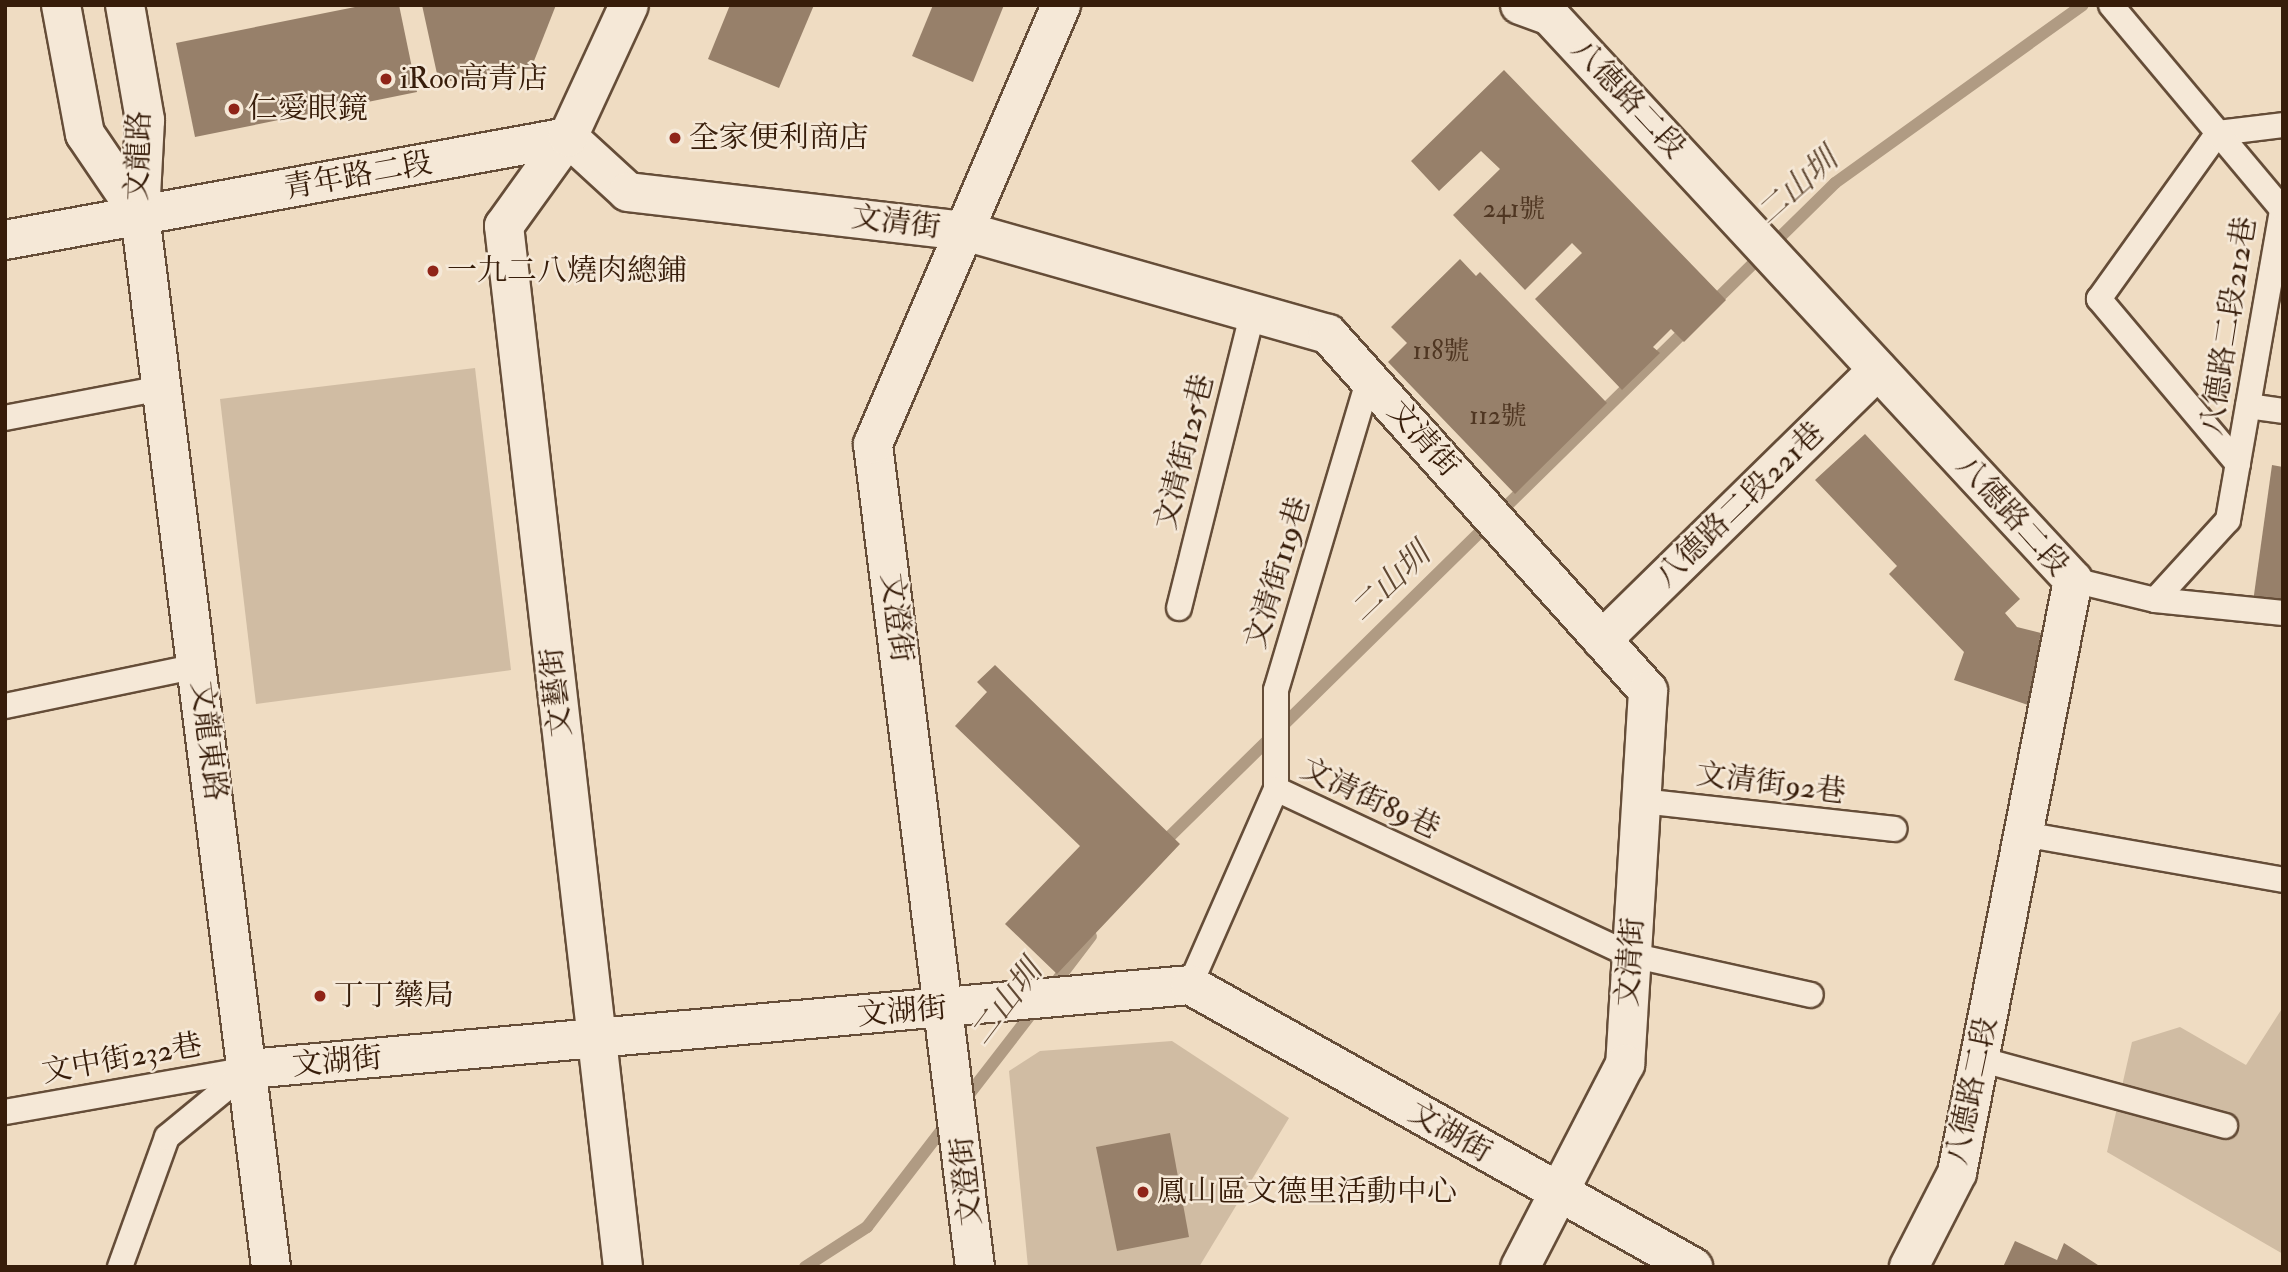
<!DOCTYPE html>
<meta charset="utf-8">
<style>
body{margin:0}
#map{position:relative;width:2288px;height:1272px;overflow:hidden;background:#efdcc2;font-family:"IM FELL Double Pica","Noto Serif TC",serif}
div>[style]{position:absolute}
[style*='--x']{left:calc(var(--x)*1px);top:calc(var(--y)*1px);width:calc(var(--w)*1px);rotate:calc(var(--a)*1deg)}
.green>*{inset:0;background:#d0bca3}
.stream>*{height:12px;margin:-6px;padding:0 6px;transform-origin:6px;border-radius:6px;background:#b09b83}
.building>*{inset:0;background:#97806a}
.roads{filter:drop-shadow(2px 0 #654d38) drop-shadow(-2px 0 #654d38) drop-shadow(0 2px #654d38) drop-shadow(0 -2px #654d38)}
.service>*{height:24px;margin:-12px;padding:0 12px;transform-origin:12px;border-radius:12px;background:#f5e8d7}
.minor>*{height:38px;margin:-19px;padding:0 19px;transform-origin:19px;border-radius:19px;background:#f5e8d7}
.tertiary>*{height:38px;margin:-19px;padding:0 19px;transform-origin:19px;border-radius:19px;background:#f5e8d7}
.dots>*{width:19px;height:19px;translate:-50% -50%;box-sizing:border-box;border:4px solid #f5e8d7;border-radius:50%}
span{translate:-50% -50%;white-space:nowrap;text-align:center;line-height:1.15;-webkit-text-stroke:5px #f5e8d7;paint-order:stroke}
.number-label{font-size:26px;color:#4f3622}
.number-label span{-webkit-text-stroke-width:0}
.poi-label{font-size:30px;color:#371d0a}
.left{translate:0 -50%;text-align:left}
.street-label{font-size:30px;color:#371d0a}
.water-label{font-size:32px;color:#614934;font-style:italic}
.frame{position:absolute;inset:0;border:7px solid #371d0a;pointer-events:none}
</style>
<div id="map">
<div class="green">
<div style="clip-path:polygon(475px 368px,511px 670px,256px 704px,220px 399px)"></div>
<div style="clip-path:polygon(2283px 1007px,2283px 1254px,2107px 1152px,2132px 1042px,2180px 1027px,2246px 1065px)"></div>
<div style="clip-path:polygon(1172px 1041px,1289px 1118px,1199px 1267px,1028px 1267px,1009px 1071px,1040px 1051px)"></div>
</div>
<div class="stream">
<div style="--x:1711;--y:305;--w:174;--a:-44.5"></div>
<div style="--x:1835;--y:183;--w:305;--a:-35.7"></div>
<div style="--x:1159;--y:847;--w:745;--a:-44.46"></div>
<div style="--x:1049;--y:991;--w:69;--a:-52.6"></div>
<div style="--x:963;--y:1102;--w:123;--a:-52.3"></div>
<div style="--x:805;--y:1267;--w:74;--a:-32.8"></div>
<div style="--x:867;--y:1227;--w:133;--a:-52.4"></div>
</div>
<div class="building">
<div style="clip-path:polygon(365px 5px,399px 5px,417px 92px,195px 137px,176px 43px)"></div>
<div style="clip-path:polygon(422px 5px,556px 5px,532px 66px,439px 83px)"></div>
<div style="clip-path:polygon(730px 5px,814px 5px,779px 88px,708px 59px)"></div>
<div style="clip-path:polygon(933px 5px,1004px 5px,973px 82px,912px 56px)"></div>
<div style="clip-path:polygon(1504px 70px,1726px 300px,1684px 342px,1671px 329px,1653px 347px,1660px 353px,1622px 390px,1535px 299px,1582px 253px,1572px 243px,1525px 290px,1453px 215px,1500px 169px,1481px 151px,1439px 191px,1411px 161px)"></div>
<div style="clip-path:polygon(1460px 259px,1476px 276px,1480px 272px,1607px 403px,1515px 494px,1388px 362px,1407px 343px,1391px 327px)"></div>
<div style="clip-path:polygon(1865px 434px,2020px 599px,2005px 613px,2017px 627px,2041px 633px,2028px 705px,1954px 680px,1964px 652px,1889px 574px,1897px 566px,1815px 480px)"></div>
<div style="clip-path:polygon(2272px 465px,2283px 467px,2283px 607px,2253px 602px)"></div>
<div style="clip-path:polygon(995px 665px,1180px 844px,1057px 974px,1005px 924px,1080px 846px,955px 726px,987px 692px,977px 682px)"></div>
<div style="clip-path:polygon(1170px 1133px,1189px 1237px,1117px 1251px,1096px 1147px)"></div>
<div style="clip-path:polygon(2015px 1241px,2057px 1260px,2064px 1243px,2101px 1267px,2003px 1267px)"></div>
</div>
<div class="roads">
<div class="service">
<div style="--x:2248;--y:406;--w:35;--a:8"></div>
<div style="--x:5;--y:418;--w:161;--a:-10.8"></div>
<div style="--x:2238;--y:464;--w:216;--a:-130.1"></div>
<div style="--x:2099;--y:299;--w:204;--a:-54.4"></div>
<div style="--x:2218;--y:133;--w:65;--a:-7"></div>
<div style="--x:2073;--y:580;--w:84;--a:13.7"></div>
<div style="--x:2155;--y:600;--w:108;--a:-47.6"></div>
<div style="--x:2228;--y:520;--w:316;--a:-80.1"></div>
<div style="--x:2282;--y:209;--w:266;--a:-130"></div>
<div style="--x:2155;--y:600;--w:129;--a:5.8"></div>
<div style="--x:1179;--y:608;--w:305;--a:-76"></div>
<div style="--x:5;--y:706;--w:197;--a:-11.7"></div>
<div style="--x:1276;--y:789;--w:99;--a:-90"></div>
<div style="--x:1276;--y:690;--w:326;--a:-73.4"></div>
<div style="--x:1641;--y:801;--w:255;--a:6.3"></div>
<div style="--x:2023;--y:834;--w:264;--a:10"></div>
<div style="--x:1190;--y:985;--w:214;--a:-66.3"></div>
<div style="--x:1276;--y:789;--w:392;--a:25.1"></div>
<div style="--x:1631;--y:955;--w:184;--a:12.5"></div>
<div style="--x:1979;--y:1059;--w:255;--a:15.2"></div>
<div style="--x:5;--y:1112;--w:248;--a:-10"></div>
<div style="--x:120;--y:1267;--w:138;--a:-70.1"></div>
<div style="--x:167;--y:1137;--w:104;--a:-39.5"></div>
</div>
<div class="minor">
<div style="--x:1520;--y:5;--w:32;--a:20"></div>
<div style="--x:1550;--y:16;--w:769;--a:47.16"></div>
<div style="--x:2073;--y:580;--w:604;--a:101.07"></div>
<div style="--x:1957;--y:1173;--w:106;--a:117.1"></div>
<div style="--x:1602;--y:640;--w:386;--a:-44.4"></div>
<div style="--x:249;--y:1069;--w:945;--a:-5.1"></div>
<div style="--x:1190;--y:985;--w:577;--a:29.28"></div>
<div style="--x:623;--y:1267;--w:1048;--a:-96.52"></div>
<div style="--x:504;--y:226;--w:110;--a:-54.3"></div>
<div style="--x:568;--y:137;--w:81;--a:42.5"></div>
<div style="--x:628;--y:192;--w:338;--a:6.6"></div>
<div style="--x:964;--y:231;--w:378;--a:15.8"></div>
<div style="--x:1328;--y:334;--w:479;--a:48.1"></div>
<div style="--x:1648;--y:691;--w:374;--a:93.5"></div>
<div style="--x:1625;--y:1064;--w:229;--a:117.3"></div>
<div style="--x:975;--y:1267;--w:829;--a:-97.07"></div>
<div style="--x:873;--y:444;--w:478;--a:-66.8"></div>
</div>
<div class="tertiary">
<div style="--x:61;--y:5;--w:131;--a:79.5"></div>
<div style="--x:85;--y:134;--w:98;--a:55.8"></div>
<div style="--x:125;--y:5;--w:117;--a:80.1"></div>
<div style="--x:145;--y:120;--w:95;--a:93"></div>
<div style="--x:140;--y:215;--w:1060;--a:82.9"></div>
<div style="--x:5;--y:240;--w:572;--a:-10.37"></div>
<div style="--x:568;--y:137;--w:145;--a:-65.2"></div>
</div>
</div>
<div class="dots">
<div style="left:386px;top:79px;background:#8f2418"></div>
<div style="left:234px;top:109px;background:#8f2418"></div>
<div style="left:675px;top:138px;background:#8f2418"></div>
<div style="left:433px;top:271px;background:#8f2418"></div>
<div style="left:320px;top:996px;background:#8f2418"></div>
<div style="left:1143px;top:1192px;background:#8f2418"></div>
</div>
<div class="number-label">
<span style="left:1514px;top:210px">241號</span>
<span style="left:1441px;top:352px">118號</span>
<span style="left:1498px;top:417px">112號</span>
</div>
<div class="poi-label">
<span class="left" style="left:400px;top:79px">iRoo高青店</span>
<span class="left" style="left:248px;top:109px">仁愛眼鏡</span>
<span class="left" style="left:689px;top:138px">全家便利商店</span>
<span class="left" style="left:447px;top:271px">一九二八燒肉總鋪</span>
<span class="left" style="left:334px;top:996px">丁丁藥局</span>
<span class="left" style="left:1157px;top:1192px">鳳山區文德里活動中心</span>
</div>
<div class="street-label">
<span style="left:1628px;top:99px;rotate:47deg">八德路二段</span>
<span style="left:139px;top:156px;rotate:-88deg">文龍路</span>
<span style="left:358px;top:176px;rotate:-10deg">青年路二段</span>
<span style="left:896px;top:223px;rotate:7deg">文清街</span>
<span style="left:2229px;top:326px;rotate:-81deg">八德路二段212巷</span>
<span style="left:1423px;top:439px;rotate:48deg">文清街</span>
<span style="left:1185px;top:452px;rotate:-76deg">文清街125巷</span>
<span style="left:1740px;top:505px;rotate:-44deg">八德路二段221巷</span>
<span style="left:2012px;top:516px;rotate:48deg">八德路二段</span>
<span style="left:1278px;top:573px;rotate:-73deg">文清街119巷</span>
<span style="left:896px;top:618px;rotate:83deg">文澄街</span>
<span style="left:557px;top:692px;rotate:-96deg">文藝街</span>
<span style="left:208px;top:741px;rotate:83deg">文龍東路</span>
<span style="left:1771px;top:784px;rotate:7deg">文清街92巷</span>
<span style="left:1370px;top:799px;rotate:25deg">文清街89巷</span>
<span style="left:1631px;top:962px;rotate:-86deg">文清街</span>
<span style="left:902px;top:1012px;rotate:-5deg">文湖街</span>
<span style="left:122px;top:1059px;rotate:-10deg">文中街232巷</span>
<span style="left:337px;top:1062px;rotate:-5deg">文湖街</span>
<span style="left:1972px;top:1091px;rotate:-78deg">八德路二段</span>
<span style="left:1450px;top:1133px;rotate:30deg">文湖街</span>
<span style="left:967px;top:1181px;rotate:-96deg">文澄街</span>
</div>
<div class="water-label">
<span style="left:1797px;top:187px;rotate:-42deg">二山圳</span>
<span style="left:1390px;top:583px;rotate:-44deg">二山圳</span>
<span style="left:1006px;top:1003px;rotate:-53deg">二山圳</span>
</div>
<div class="frame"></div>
</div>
